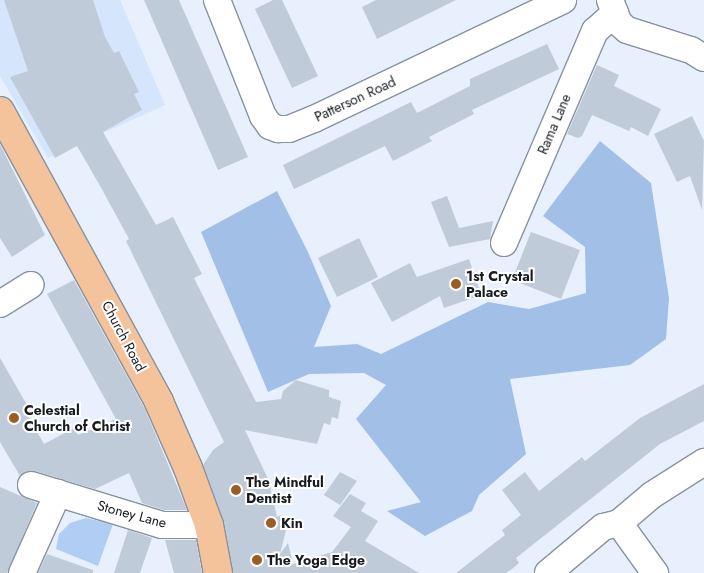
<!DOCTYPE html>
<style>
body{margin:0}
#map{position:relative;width:704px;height:573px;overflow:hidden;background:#e7f0fc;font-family:Jost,sans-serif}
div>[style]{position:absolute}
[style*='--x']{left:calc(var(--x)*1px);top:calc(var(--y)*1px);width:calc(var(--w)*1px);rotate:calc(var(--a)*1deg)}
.built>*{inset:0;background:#d5e5fb}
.green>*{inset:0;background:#b0cdf3}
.forest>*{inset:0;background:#a2c0e7}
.building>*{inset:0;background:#c0cbd9}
.roads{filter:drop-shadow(1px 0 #87929f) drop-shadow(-1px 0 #87929f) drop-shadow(0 1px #87929f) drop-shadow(0 -1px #87929f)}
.minor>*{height:26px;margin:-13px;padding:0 13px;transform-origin:13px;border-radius:13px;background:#fff}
.primary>*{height:28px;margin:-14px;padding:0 14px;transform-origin:14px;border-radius:14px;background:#f4c39b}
.dots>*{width:14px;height:14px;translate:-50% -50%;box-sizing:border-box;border:2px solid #fff;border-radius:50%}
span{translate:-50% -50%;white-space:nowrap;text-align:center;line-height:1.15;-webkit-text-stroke:4px #fff;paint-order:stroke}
.street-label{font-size:14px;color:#171b20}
.poi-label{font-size:14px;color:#171b20;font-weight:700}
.left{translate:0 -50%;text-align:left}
</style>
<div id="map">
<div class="built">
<div style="clip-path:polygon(0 0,120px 0,165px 105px,48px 158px,0 76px)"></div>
</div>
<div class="green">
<div style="clip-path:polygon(86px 518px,113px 524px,98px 566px,56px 549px,59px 534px,70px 523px)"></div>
</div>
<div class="forest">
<div style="clip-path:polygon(600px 141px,651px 183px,669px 298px,666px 339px,630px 365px,510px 379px,526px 454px,479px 495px,472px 511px,425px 536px,387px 511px,421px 502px,356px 419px,386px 385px,364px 373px,309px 374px,268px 392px,201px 232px,277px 191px,308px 252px,331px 306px,314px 347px,357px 344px,381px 354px,488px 302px,529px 309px,586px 293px,585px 247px,543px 216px)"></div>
</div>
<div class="building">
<div style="clip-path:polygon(4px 0,93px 0,105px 37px,114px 53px,119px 51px,139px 92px,134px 94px,142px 110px,103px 132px,156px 225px,173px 217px,202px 274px,194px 278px,256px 402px,281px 399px,283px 391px,296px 380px,329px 390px,329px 397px,341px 401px,338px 419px,332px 417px,330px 425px,324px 423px,317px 444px,245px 430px,269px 481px,277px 517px,281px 515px,286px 530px,280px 554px,288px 543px,293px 564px,332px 552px,351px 527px,333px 516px,350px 494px,366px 503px,361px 511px,378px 521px,365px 541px,419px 573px,233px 573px,224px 522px,203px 465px,213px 450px,224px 442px,126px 241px,129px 239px,99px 184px,77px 146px,55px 158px,10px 77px,28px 71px)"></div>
<div style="clip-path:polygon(144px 0,179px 0,248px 157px,218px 170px)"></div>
<div style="clip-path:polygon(273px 0,282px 0,318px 76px,292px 88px,255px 9px)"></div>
<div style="clip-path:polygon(376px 0,456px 0,377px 39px,362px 7px)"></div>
<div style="clip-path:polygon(547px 44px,559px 69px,472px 110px,474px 114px,429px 137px,432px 141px,393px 161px,385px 146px,294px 189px,283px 165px,411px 102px,417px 113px,470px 86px,470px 79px)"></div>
<div style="clip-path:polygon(597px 65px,619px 75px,614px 86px,661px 109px,648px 136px,631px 127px,629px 131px,592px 115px,582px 136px,578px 138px,567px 134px)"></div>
<div style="clip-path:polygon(692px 116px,704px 141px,702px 210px,690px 176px,677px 182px,654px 134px)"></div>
<div style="clip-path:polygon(0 144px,45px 235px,12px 257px,0 238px)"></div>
<div style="clip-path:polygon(447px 196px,459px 228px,493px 221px,490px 239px,449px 247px,431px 202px)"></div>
<div style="clip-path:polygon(531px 232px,580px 250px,561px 299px,512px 280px)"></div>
<div style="clip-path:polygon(359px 238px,378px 277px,337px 297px,318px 258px)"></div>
<div style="clip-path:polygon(469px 259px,481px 295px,444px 308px,440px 296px,392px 322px,371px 283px,410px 263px,417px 277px)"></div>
<div style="clip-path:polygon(74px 280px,145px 409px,187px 510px,164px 510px,142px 503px,129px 473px,95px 489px,35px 471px,27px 471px,20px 476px,0 442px,0 358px,27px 405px,23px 407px,44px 444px,74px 428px,78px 435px,116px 419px,47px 294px)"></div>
<div style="clip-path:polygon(704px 384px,704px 421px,660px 444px,516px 558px,519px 563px,512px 569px,506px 573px,456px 573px,505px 535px,502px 530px,521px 515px,502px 490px,525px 472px,539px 491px,582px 457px,585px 461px,640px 418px)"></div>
<div style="clip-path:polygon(340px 472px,357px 481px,340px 505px,324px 495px)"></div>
<div style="clip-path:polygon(0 487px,37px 503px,7px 573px,0 573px)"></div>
<div style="clip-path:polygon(128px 530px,152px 538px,140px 573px,114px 573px)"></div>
<div style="clip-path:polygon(165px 540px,196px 540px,202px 573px,174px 573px)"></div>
<div style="clip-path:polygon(47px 554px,93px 570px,93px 573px,38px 573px)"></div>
</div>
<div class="roads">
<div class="minor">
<div style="--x:217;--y:0;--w:125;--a:68.4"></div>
<div style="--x:263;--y:116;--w:12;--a:55"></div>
<div style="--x:270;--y:126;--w:9;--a:21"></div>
<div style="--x:278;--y:129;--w:11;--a:0"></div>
<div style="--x:289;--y:129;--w:27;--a:-22"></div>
<div style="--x:314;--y:119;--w:276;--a:-25.5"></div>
<div style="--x:610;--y:0;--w:25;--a:69"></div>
<div style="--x:619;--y:23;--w:11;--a:41"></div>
<div style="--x:627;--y:30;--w:67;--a:17.4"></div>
<div style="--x:691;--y:50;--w:15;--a:32"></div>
<div style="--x:504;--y:243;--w:231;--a:-66.8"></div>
<div style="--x:595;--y:31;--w:27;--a:-42"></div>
<div style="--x:0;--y:304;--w:36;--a:-32"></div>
<div style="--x:31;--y:485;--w:137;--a:17"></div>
<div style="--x:162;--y:525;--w:47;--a:0"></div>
<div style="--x:619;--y:523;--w:62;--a:54.2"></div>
<div style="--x:22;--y:573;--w:88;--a:-65.8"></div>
<div style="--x:548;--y:573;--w:72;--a:-39.9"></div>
<div style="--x:603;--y:527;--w:16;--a:-14"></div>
<div style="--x:619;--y:523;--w:43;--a:-40.3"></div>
<div style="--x:652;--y:495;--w:62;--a:-32.4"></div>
</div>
<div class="primary">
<div style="--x:0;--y:111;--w:332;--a:61.3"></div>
<div style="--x:159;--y:402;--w:72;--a:66.3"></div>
<div style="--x:188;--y:468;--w:61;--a:69.8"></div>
<div style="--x:209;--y:525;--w:49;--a:79.4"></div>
</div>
</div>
<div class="dots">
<div style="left:456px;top:284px;background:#9c5d24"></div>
<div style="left:14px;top:418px;background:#9c5d24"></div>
<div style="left:236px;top:490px;background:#9c5d24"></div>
<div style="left:271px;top:523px;background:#9c5d24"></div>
<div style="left:257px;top:560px;background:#9c5d24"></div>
</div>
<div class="street-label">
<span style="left:355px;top:99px;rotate:-25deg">Patterson Road</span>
<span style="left:554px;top:124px;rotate:-67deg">Rama Lane</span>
<span style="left:124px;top:336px;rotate:62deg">Church Road</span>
<span style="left:132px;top:514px;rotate:15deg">Stoney Lane</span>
</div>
<div class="poi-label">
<span class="left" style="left:466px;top:284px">1st Crystal<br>Palace</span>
<span class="left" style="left:24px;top:418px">Celestial<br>Church of Christ</span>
<span class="left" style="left:246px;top:490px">The Mindful<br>Dentist</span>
<span class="left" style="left:281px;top:523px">Kin</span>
<span class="left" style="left:267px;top:560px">The Yoga Edge</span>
</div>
</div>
